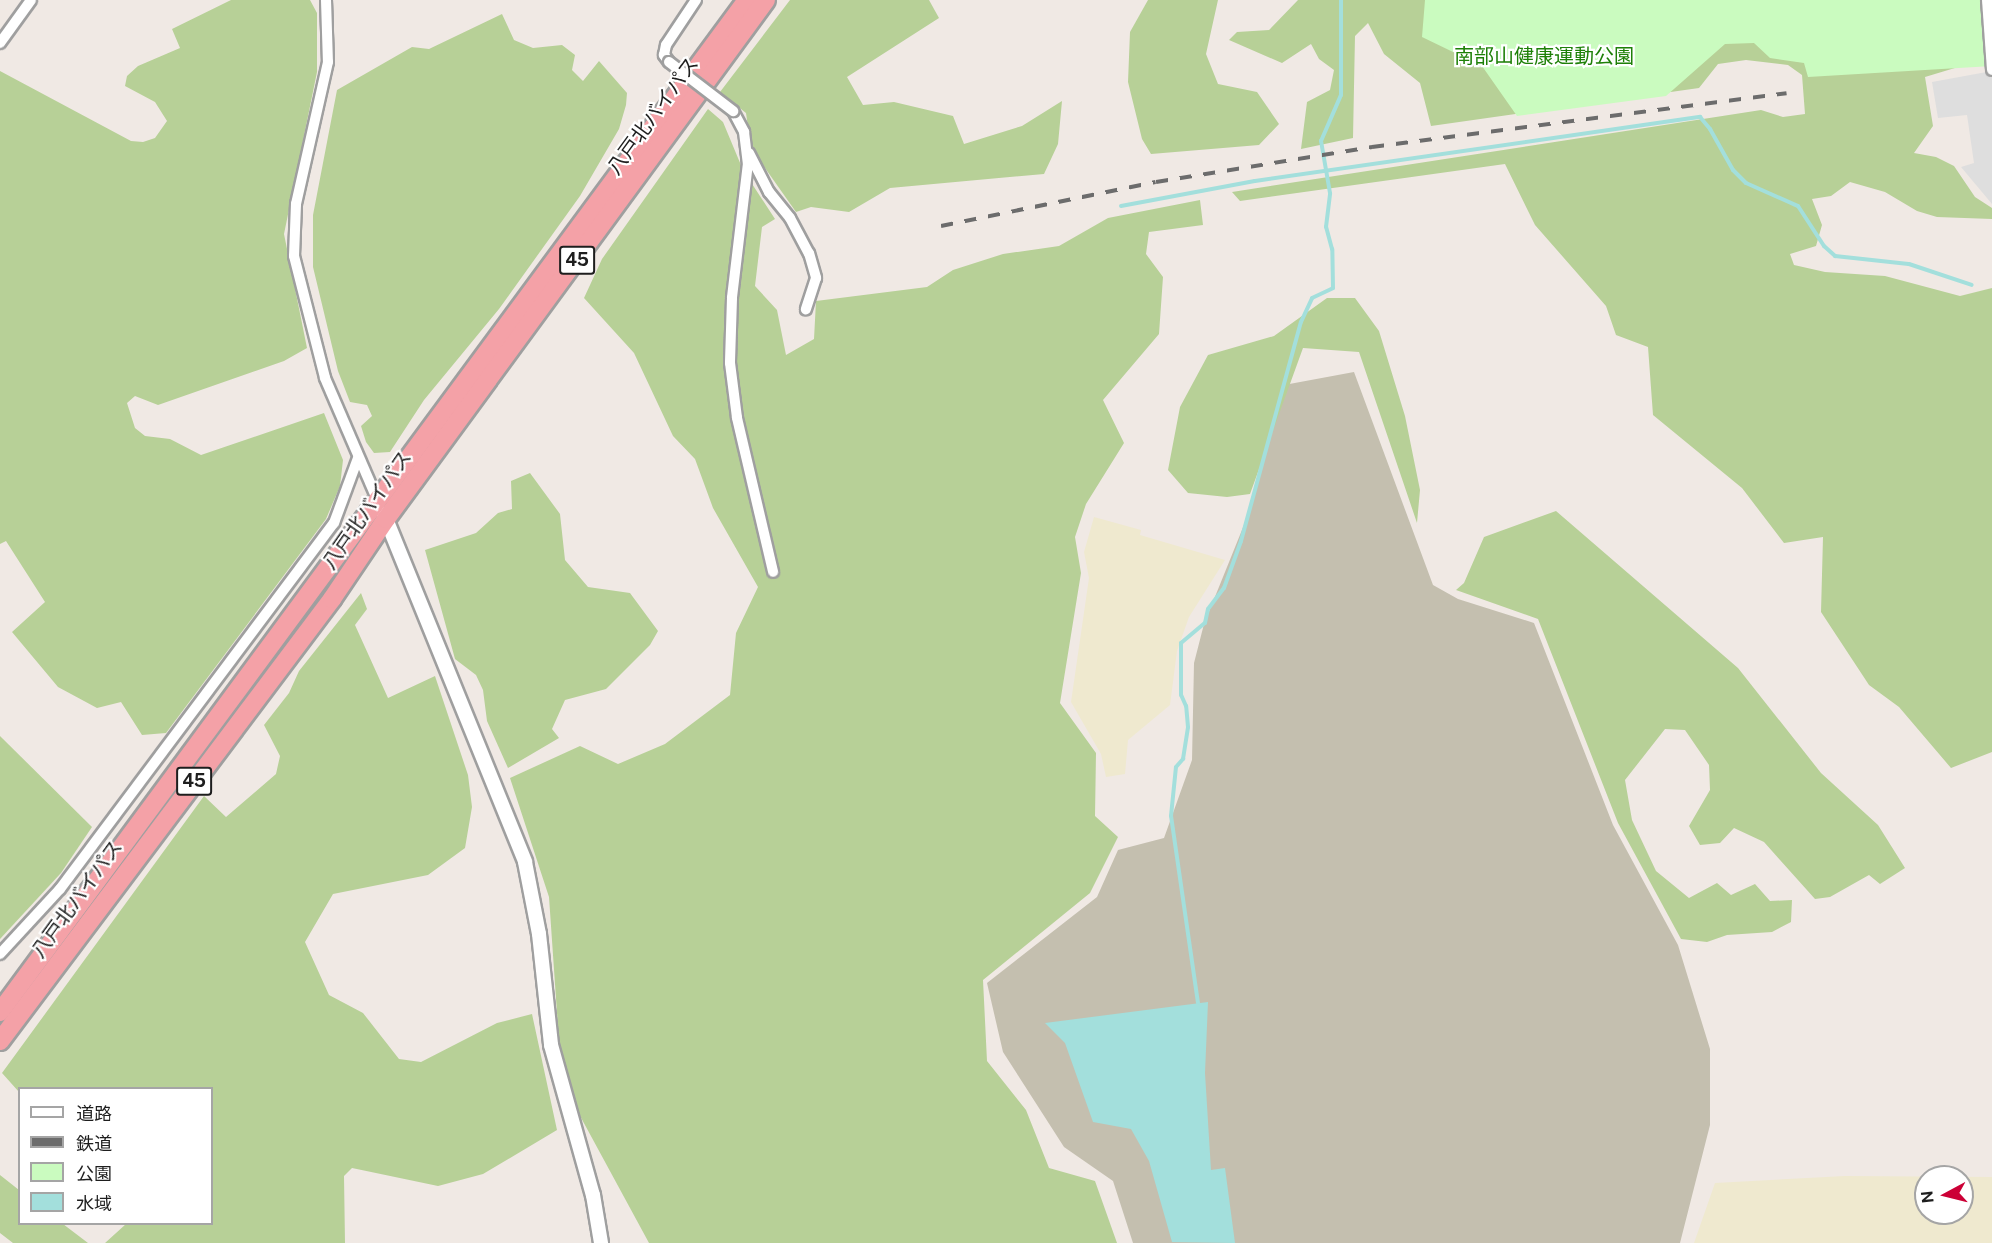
<!DOCTYPE html>
<meta charset="utf-8">
<style>
body{margin:0}
#map{position:relative;width:1992px;height:1243px;overflow:hidden;background:#f0e9e4;font-family:"Public Sans","Noto Sans JP",sans-serif}
div>[style]{position:absolute}
[style*='--x']{left:calc(var(--x)*1px);top:calc(var(--y)*1px);width:calc(var(--w)*1px);rotate:calc(var(--a)*1deg)}
.construction>*{inset:0;background:#c4bfaf}
.farmland>*{inset:0;background:#efe9cf}
.forest>*{inset:0;background:#b7d097}
.park>*{inset:0;background:#cafbbf}
.parking>*{inset:0;background:#dedede}
.water>*{inset:0;background:#a3dfdc}
.stream>*{height:4px;margin:-2px;padding:0 2px;transform-origin:2px;border-radius:2px;background:#a3dfdc}
.roads{filter:drop-shadow(2px 0 #9f9f9f) drop-shadow(-2px 0 #9f9f9f) drop-shadow(0 2px #9f9f9f) drop-shadow(0 -2px #9f9f9f)}
.minor>*{height:10px;margin:-5px;padding:0 5px;transform-origin:5px;border-radius:5px;background:#fff}
.tertiary>*{height:14px;margin:-7px;padding:0 7px;transform-origin:7px;border-radius:7px;background:#fff}
.trunk>*{height:18px;margin:-9px;padding:0 9px;transform-origin:9px;border-radius:9px;background:#f4a1a7}
.rail>*{height:4px;margin-top:-2px;transform-origin:0;background:repeating-linear-gradient(90deg,#6c6c6c 0 12px,transparent 0 24px)}
.bridges{filter:drop-shadow(2px 0 #9f9f9f) drop-shadow(-2px 0 #9f9f9f) drop-shadow(0 2px #9f9f9f) drop-shadow(0 -2px #9f9f9f)}
.minor-bridge>*{height:10px;margin:-5px;padding:0 5px;transform-origin:5px;border-radius:5px;background:#fff}
span{translate:-50% -50%;white-space:nowrap;text-align:center;line-height:1.15;-webkit-text-stroke:4.5px #fff;paint-order:stroke}
.shield-label span{padding:2px 4px;background:#fff;border:2px solid;border-radius:4px;-webkit-text-stroke-width:0}
.shield-label{font-size:18px;color:#1e1e1e;font-weight:700}
.park-label{font-size:20px;color:#1e8008}
.street-label{font-size:20px;color:#1e1e1e}
.legend{position:absolute;left:18px;top:1087px;width:195px;height:138px;box-sizing:border-box;background:#fff;border:2px solid #a5a5a5;margin:0;padding:8px 10px;list-style:none;font-size:18px;color:#1e1e1e}
.legend li{display:flex;align-items:center;gap:12px;height:30px}
.legend b{width:30px;border:2px solid #a5a5a5}
.north{position:absolute;left:1914px;top:1165px;width:60px;height:60px;box-sizing:border-box;background:#fff;border:2px solid #a5a5a5;border-radius:50%;rotate:263deg;font-size:16px;font-weight:700;line-height:24px;text-align:center;color:#1e1e1e}
.north::after{content:'';display:block;margin:auto;width:21px;height:27px;background:#cc0036;clip-path:polygon(50% 0,100% 100%,50% 72%,0 100%)}
</style>
<div id="map">
<div class="construction">
<div style="clip-path:polygon(1354px 372px,1433px 585px,1458px 599px,1534px 623px,1613px 825px,1678px 945px,1710px 1049px,1710px 1125px,1680px 1243px,1133px 1243px,1113px 1181px,1064px 1147px,1003px 1052px,987px 983px,1097px 897px,1118px 850px,1164px 838px,1192px 760px,1194px 663px,1204px 624px,1246px 520px,1284px 385px)"></div>
</div>
<div class="farmland">
<div style="clip-path:polygon(1094px 517px,1141px 530px,1140px 535px,1225px 560px,1189px 617px,1177px 651px,1170px 705px,1128px 740px,1125px 774px,1106px 777px,1101px 754px,1071px 702px,1089px 578px,1084px 552px)"></div>
<div style="clip-path:polygon(evenodd,1845px 1176px,1992px 1177px,1992px 1243px,1694px 1243px,1715px 1183px,1845px 1176px,1926px 1177px,1962px 1177px,1962px 1213px,1926px 1213px,1926px 1177px)"></div>
</div>
<div class="forest">
<div style="clip-path:polygon(231px 0,310px 0,317px 13px,317px 72px,284px 234px,307px 348px,284px 361px,158px 405px,135px 396px,127px 403px,135px 428px,145px 436px,170px 439px,201px 455px,324px 413px,343px 460px,340px 486px,326px 519px,166px 733px,142px 735px,121px 702px,97px 708px,58px 687px,12px 632px,45px 602px,6px 541px,0 544px,0 71px,131px 141px,143px 142px,155px 138px,167px 121px,155px 102px,125px 86px,127px 76px,138px 66px,180px 48px,172px 29px)"></div>
<div style="clip-path:polygon(790px 0,929px 0,939px 18px,847px 77px,863px 105px,894px 102px,953px 116px,964px 144px,1022px 126px,1062px 101px,1058px 144px,1044px 174px,890px 188px,849px 212px,811px 207px,796px 212px,751px 148px,746px 113px,720px 92px)"></div>
<div style="clip-path:polygon(1148px 0,1218px 0,1206px 54px,1218px 84px,1257px 92px,1279px 124px,1259px 145px,1151px 154px,1142px 139px,1128px 82px,1130px 32px)"></div>
<div style="clip-path:polygon(1298px 0,1970px 0,1978px 61px,1925px 77px,1933px 126px,1914px 153px,1936px 157px,1954px 166px,1975px 197px,1992px 208px,1992px 219px,1937px 217px,1917px 211px,1885px 192px,1850px 182px,1831px 196px,1812px 199px,1822px 225px,1816px 246px,1790px 254px,1794px 265px,1825px 272px,1885px 276px,1960px 296px,1992px 288px,1992px 752px,1951px 768px,1899px 707px,1869px 685px,1821px 612px,1823px 537px,1784px 543px,1742px 488px,1653px 415px,1648px 347px,1616px 335px,1606px 306px,1535px 225px,1505px 164px,1240px 201px,1232px 192px,1761px 110px,1783px 117px,1805px 114px,1802px 75px,1788px 65px,1746px 60px,1718px 64px,1699px 88px,1431px 126px,1420px 83px,1384px 54px,1368px 23px,1355px 36px,1353px 138px,1301px 149px,1307px 102px,1330px 90px,1334px 70px,1319px 59px,1311px 44px,1282px 63px,1229px 40px,1237px 32px,1269px 30px)"></div>
<div style="clip-path:polygon(502px 14px,514px 40px,533px 48px,562px 45px,575px 55px,572px 70px,583px 81px,599px 61px,627px 93px,626px 105px,619px 129px,580px 196px,499px 309px,424px 400px,390px 452px,374px 453px,366px 442px,361px 426px,372px 416px,367px 405px,350px 402px,338px 371px,313px 267px,313px 215px,337px 90px,412px 47px,429px 49px)"></div>
<div style="clip-path:polygon(708px 109px,723px 122px,743px 170px,775px 219px,762px 227px,755px 286px,777px 310px,786px 355px,814px 339px,816px 301px,927px 287px,953px 270px,1003px 254px,1059px 246px,1108px 218px,1200px 200px,1203px 225px,1149px 232px,1146px 254px,1163px 277px,1159px 334px,1103px 400px,1124px 443px,1086px 504px,1075px 537px,1081px 573px,1060px 703px,1096px 753px,1095px 816px,1118px 837px,1090px 893px,983px 980px,987px 1061px,1026px 1110px,1049px 1168px,1095px 1181px,1117px 1243px,649px 1243px,579px 1114px,559px 1042px,549px 897px,510px 778px,580px 746px,618px 764px,665px 744px,730px 695px,736px 633px,758px 587px,713px 508px,695px 459px,673px 436px,634px 353px,584px 298px,602px 259px)"></div>
<div style="clip-path:polygon(1327px 298px,1355px 298px,1379px 331px,1405px 416px,1420px 490px,1417px 523px,1359px 352px,1303px 348px,1250px 494px,1227px 497px,1188px 493px,1168px 470px,1180px 407px,1208px 355px,1274px 336px)"></div>
<div style="clip-path:polygon(530px 473px,560px 514px,565px 560px,588px 587px,630px 593px,658px 631px,650px 645px,606px 689px,565px 700px,552px 729px,559px 738px,508px 768px,487px 721px,483px 690px,476px 675px,455px 659px,425px 550px,476px 533px,498px 513px,512px 509px,511px 481px)"></div>
<div style="clip-path:polygon(1556px 511px,1738px 668px,1821px 773px,1878px 825px,1905px 868px,1880px 884px,1869px 875px,1830px 897px,1815px 899px,1764px 842px,1734px 828px,1720px 843px,1700px 845px,1689px 826px,1710px 790px,1709px 765px,1685px 730px,1665px 729px,1625px 780px,1632px 820px,1656px 871px,1689px 898px,1717px 883px,1731px 895px,1755px 884px,1770px 901px,1792px 900px,1791px 922px,1772px 932px,1727px 935px,1707px 942px,1681px 939px,1618px 823px,1538px 619px,1456px 590px,1464px 583px,1484px 537px)"></div>
<div style="clip-path:polygon(361px 593px,367px 609px,355px 625px,388px 698px,435px 676px,468px 775px,472px 807px,465px 848px,428px 875px,333px 894px,305px 942px,329px 995px,363px 1013px,399px 1059px,421px 1062px,497px 1023px,532px 1014px,557px 1130px,483px 1174px,438px 1186px,352px 1168px,344px 1176px,345px 1243px,105px 1243px,126px 1224px,212px 1224px,212px 1088px,20px 1088px,19px 1092px,2px 1073px,204px 796px,226px 817px,276px 774px,280px 756px,264px 725px,289px 693px,299px 671px)"></div>
<div style="clip-path:polygon(0 736px,92px 827px,61px 873px,0 939px)"></div>
<div style="clip-path:polygon(0 1175px,19px 1190px,20px 1224px,63px 1224px,88px 1243px,13px 1243px,0 1233px)"></div>
</div>
<div class="park">
<div style="clip-path:polygon(1425px 0,1992px 0,1992px 66px,1808px 77px,1804px 63px,1770px 58px,1754px 43px,1725px 44px,1666px 96px,1517px 116px,1482px 66px,1422px 37px)"></div>
</div>
<div class="parking">
<div style="clip-path:polygon(1992px 71px,1992px 204px,1961px 167px,1974px 163px,1967px 115px,1938px 118px,1932px 82px)"></div>
</div>
<div class="water">
<div style="clip-path:polygon(1208px 1002px,1205px 1073px,1211px 1170px,1225px 1168px,1235px 1243px,1172px 1242px,1149px 1161px,1131px 1129px,1093px 1122px,1065px 1043px,1045px 1023px)"></div>
</div>
<div class="stream">
<div style="--x:1121;--y:206;--w:136;--a:-10.6"></div>
<div style="--x:1255;--y:181;--w:450;--a:-8.2"></div>
<div style="--x:1700;--y:117;--w:16;--a:50"></div>
<div style="--x:1710;--y:129;--w:47;--a:60.7"></div>
<div style="--x:1733;--y:170;--w:18;--a:45"></div>
<div style="--x:1746;--y:183;--w:57;--a:23.9"></div>
<div style="--x:1798;--y:206;--w:48;--a:57"></div>
<div style="--x:1824;--y:246;--w:15;--a:42"></div>
<div style="--x:1835;--y:256;--w:74;--a:6.2"></div>
<div style="--x:1909;--y:264;--w:66;--a:18.4"></div>
<div style="--x:1198;--y:1003;--w:189;--a:-98.2"></div>
<div style="--x:1171;--y:816;--w:49;--a:-84.2"></div>
<div style="--x:1176;--y:767;--w:11;--a:-49"></div>
<div style="--x:1183;--y:759;--w:32;--a:-81"></div>
<div style="--x:1188;--y:727;--w:21;--a:-95"></div>
<div style="--x:1186;--y:706;--w:12;--a:-114"></div>
<div style="--x:1181;--y:695;--w:52;--a:-90"></div>
<div style="--x:1181;--y:643;--w:31;--a:-40"></div>
<div style="--x:1205;--y:623;--w:14;--a:-78"></div>
<div style="--x:1208;--y:609;--w:26;--a:-53"></div>
<div style="--x:1224;--y:588;--w:50;--a:-70.1"></div>
<div style="--x:1241;--y:541;--w:227;--a:-74.7"></div>
<div style="--x:1301;--y:322;--w:26;--a:-65"></div>
<div style="--x:1312;--y:298;--w:23;--a:-25"></div>
<div style="--x:1333;--y:288;--w:39;--a:-91"></div>
<div style="--x:1332;--y:249;--w:23;--a:-105"></div>
<div style="--x:1326;--y:227;--w:34;--a:-83"></div>
<div style="--x:1330;--y:193;--w:53;--a:-99.8"></div>
<div style="--x:1321;--y:141;--w:50;--a:-66.5"></div>
<div style="--x:1341;--y:95;--w:95;--a:-90"></div>
</div>
<div class="roads">
<div class="minor">
<div style="--x:326;--y:0;--w:62;--a:88.2"></div>
<div style="--x:328;--y:62;--w:146;--a:102.7"></div>
<div style="--x:296;--y:204;--w:52;--a:92.2"></div>
<div style="--x:294;--y:256;--w:126;--a:75.7"></div>
<div style="--x:325;--y:378;--w:134;--a:66.7"></div>
<div style="--x:1987;--y:0;--w:70;--a:85.9"></div>
<div style="--x:0;--y:43;--w:53;--a:-54.2"></div>
<div style="--x:669;--y:62;--w:9;--a:-126"></div>
<div style="--x:664;--y:55;--w:10;--a:-79"></div>
<div style="--x:666;--y:45;--w:54;--a:-56.3"></div>
<div style="--x:733;--y:111;--w:24;--a:62"></div>
<div style="--x:744;--y:132;--w:31;--a:83"></div>
<div style="--x:748;--y:163;--w:136;--a:96.8"></div>
<div style="--x:732;--y:298;--w:65;--a:91.8"></div>
<div style="--x:730;--y:363;--w:55;--a:82.7"></div>
<div style="--x:737;--y:418;--w:158;--a:76.8"></div>
<div style="--x:749;--y:153;--w:44;--a:62.9"></div>
<div style="--x:769;--y:192;--w:33;--a:51"></div>
<div style="--x:790;--y:218;--w:40;--a:62"></div>
<div style="--x:809;--y:253;--w:26;--a:74"></div>
<div style="--x:816;--y:278;--w:33;--a:108"></div>
<div style="--x:0;--y:954;--w:88;--a:-47.3"></div>
<div style="--x:60;--y:889;--w:457;--a:-53.2"></div>
<div style="--x:334;--y:523;--w:69;--a:-69.7"></div>
</div>
<div class="tertiary">
<div style="--x:384;--y:514;--w:375;--a:67.9"></div>
<div style="--x:525;--y:862;--w:73;--a:79"></div>
<div style="--x:539;--y:934;--w:112;--a:83.8"></div>
<div style="--x:551;--y:1045;--w:156;--a:74.4"></div>
<div style="--x:593;--y:1195;--w:49;--a:80.5"></div>
</div>
<div class="trunk">
<div style="--x:0;--y:1012;--w:1258;--a:-53.57"></div>
<div style="--x:0;--y:1041;--w:553;--a:-53.09"></div>
<div style="--x:332;--y:599;--w:97;--a:-56"></div>
<div style="--x:386;--y:519;--w:643;--a:-53.79"></div>
</div>
</div>
<div class="rail">
<div style="--x:941;--y:226;--w:219;--a:-11.6"></div>
<div style="--x:1156;--y:182;--w:219;--a:-9.2"></div>
<div style="--x:1372;--y:147;--w:418;--a:-7.4"></div>
</div>
<div class="bridges">
<div class="minor-bridge">
<div style="--x:669;--y:62;--w:81;--a:37.4"></div>
</div>
</div>
<div class="shield-label">
<span style="left:577px;top:260px">45</span>
<span style="left:194px;top:781px">45</span>
</div>
<div class="park-label">
<span style="left:1544px;top:56px">南部山健康運動公園</span>
</div>
<div class="street-label">
<span style="left:653px;top:116px;rotate:-54deg">八戸北バイパス</span>
<span style="left:367px;top:510px;rotate:-55deg">八戸北バイパス</span>
<span style="left:77px;top:899px;rotate:-54deg">八戸北バイパス</span>
</div>
<ul class="legend">
<li><b style="height:8px;background:#fff"></b>道路</li>
<li><b style="height:8px;background:#6c6c6c"></b>鉄道</li>
<li><b style="height:16px;background:#cafbbf"></b>公園</li>
<li><b style="height:16px;background:#a3dfdc"></b>水域</li>
</ul>
<div class="north">N</div>
</div>
